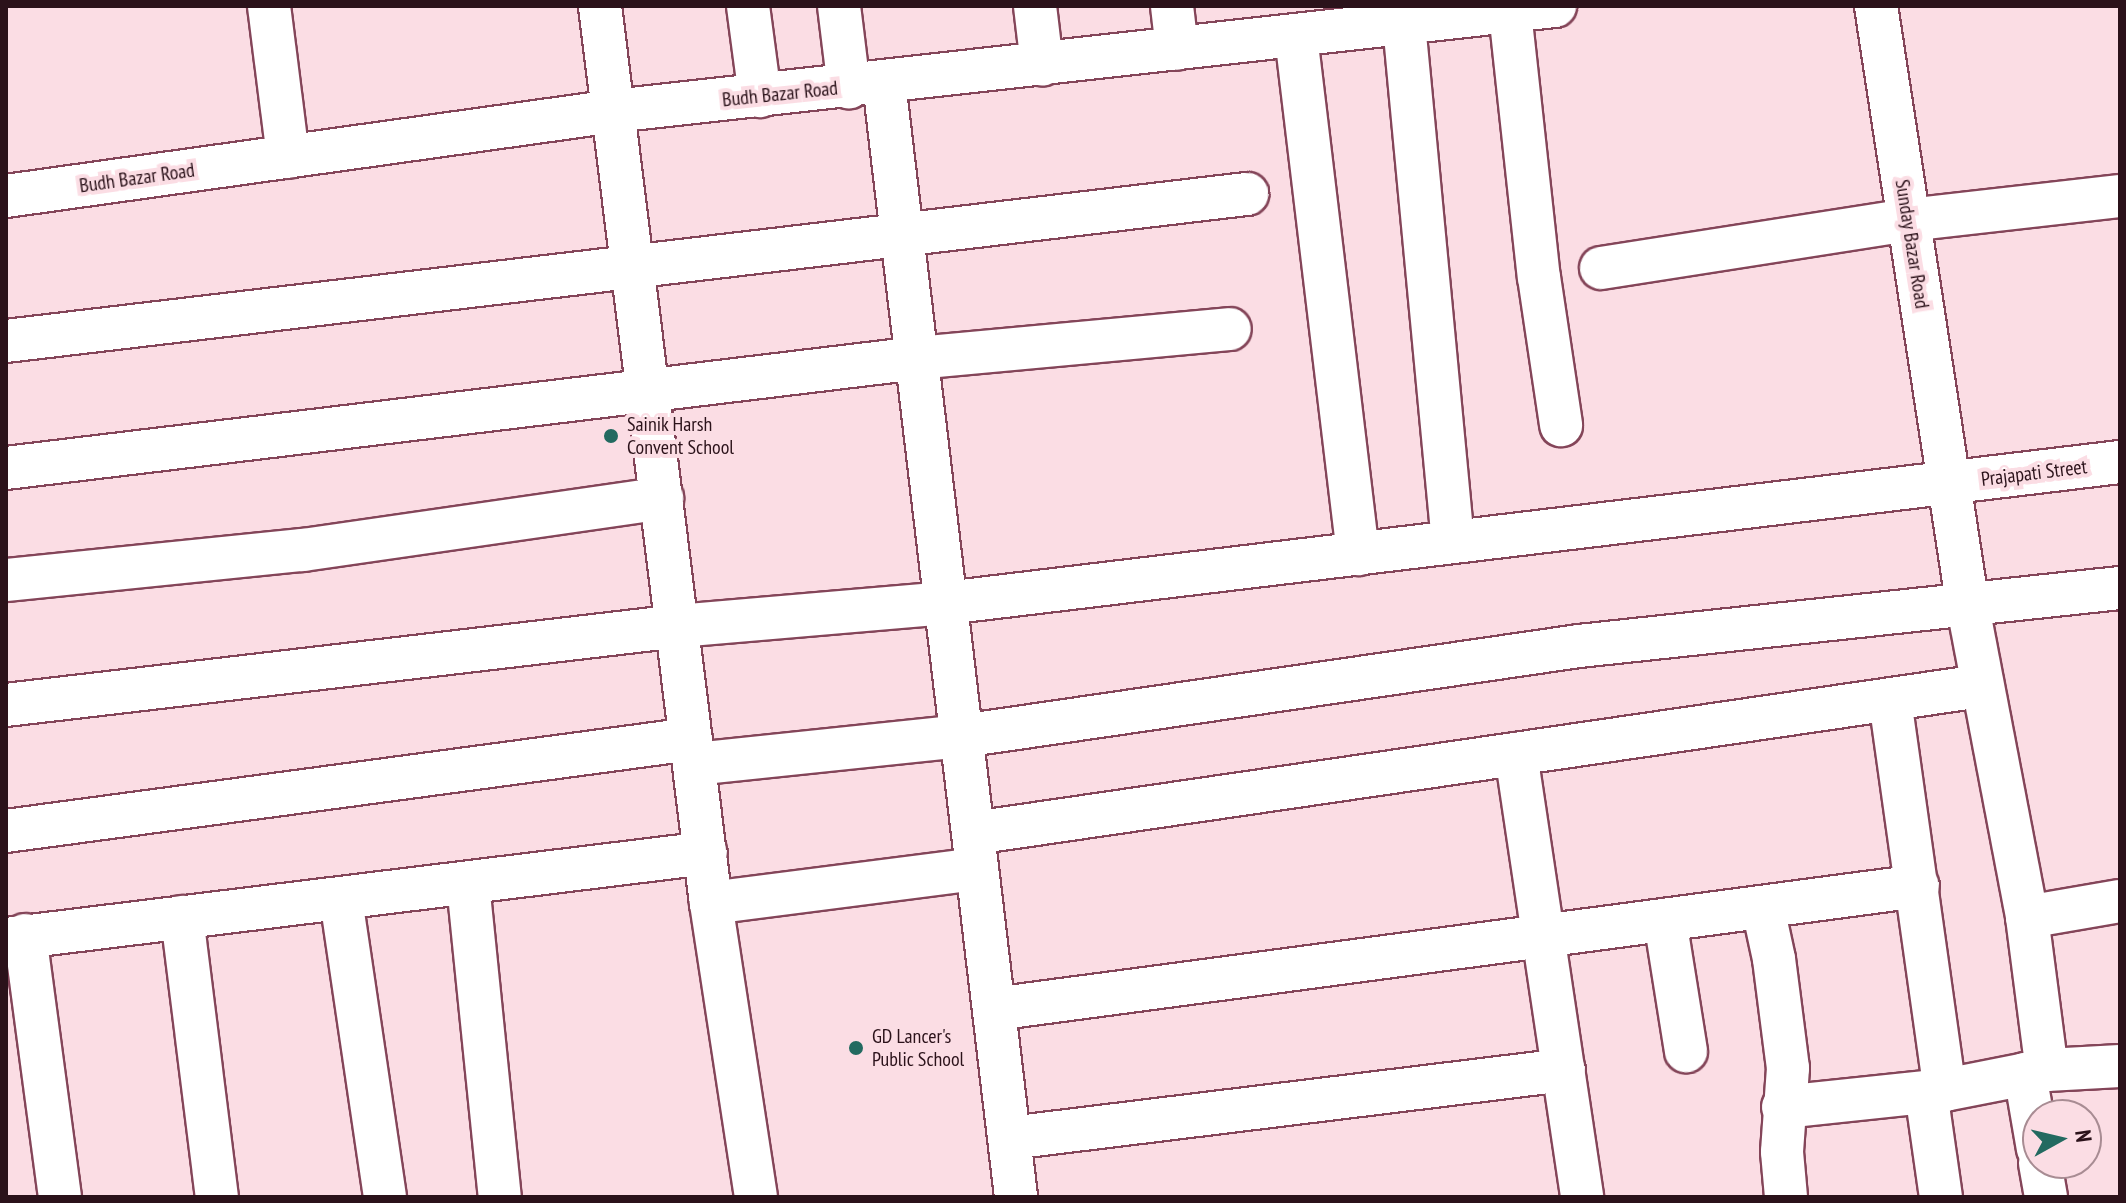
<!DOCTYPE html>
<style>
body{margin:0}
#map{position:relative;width:2126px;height:1203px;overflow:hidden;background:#fbdde4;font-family:"PT Sans Narrow",sans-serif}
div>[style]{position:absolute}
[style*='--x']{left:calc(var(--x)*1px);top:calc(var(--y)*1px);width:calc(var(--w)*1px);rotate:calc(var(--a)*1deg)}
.roads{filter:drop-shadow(2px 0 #844559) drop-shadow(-2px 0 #844559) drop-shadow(0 2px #844559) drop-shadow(0 -2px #844559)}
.minor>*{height:42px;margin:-21px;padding:0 21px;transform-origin:21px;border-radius:21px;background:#fff}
.dots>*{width:22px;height:22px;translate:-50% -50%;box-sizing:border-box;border:4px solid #fbdde4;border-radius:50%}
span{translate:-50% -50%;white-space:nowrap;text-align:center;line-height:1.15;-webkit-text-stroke:8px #fbdde4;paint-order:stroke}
.street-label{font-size:20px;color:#2b121a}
.poi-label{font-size:20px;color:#2b121a}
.left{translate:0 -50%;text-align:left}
.frame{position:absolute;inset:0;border:8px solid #2b121a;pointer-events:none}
.north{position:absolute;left:2022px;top:1099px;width:80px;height:80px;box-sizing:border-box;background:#fbdde4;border:2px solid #a88c93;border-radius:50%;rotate:82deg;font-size:22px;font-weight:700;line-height:32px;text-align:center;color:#2b121a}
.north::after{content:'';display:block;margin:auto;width:28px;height:36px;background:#236a60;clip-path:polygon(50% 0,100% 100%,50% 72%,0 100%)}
</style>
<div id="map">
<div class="roads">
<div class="minor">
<div style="--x:269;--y:6;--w:152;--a:82.8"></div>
<div style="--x:600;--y:6;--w:904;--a:82.95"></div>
<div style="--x:711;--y:903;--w:297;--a:81.3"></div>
<div style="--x:748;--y:6;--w:91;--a:82.4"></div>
<div style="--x:839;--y:6;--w:82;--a:83"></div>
<div style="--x:1035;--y:6;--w:59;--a:83.2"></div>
<div style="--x:1172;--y:6;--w:43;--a:83.4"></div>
<div style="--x:1876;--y:6;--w:608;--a:81.3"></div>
<div style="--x:1968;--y:607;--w:316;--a:79.2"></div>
<div style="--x:2027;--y:917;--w:154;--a:82.6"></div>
<div style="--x:1510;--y:12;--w:267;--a:83.8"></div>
<div style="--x:1539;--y:277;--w:150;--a:81.5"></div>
<div style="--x:1404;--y:24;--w:520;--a:84.6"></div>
<div style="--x:1296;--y:36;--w:522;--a:83.17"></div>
<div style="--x:884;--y:83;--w:1122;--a:83.24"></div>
<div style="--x:6;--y:196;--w:614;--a:-7.96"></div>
<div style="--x:614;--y:111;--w:947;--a:-6.37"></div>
<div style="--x:1601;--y:268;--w:311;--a:-8.9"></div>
<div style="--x:1908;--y:220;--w:213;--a:-6.5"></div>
<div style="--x:6;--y:341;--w:1250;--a:-6.76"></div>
<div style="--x:6;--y:468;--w:918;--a:-6.88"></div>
<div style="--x:917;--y:358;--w:314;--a:-5.3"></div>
<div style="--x:6;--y:580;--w:299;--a:-5.8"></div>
<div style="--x:303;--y:550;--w:363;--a:-8.2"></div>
<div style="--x:1890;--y:700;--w:394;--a:82"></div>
<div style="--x:6;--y:705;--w:677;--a:-6.7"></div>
<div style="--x:678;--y:626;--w:269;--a:-4.9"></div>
<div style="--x:946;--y:603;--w:1182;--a:-6.85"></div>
<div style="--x:1516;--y:754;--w:448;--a:81.5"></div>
<div style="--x:695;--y:764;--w:268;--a:-6"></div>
<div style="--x:962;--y:736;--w:624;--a:-8.3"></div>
<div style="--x:1579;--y:646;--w:544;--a:-6.12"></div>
<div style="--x:6;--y:831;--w:691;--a:-7.65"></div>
<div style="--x:974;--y:833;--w:1018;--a:-8.31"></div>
<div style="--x:468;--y:884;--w:315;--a:84.2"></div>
<div style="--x:341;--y:899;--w:301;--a:81.6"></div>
<div style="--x:711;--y:903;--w:268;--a:-7.3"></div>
<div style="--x:1763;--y:908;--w:52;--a:77.8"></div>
<div style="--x:1774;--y:959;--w:110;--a:82.7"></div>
<div style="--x:1788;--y:1068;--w:84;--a:94.1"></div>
<div style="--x:1782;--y:1152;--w:45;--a:84.9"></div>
<div style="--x:182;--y:917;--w:282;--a:82.9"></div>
<div style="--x:2027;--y:917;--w:94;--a:-9.8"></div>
<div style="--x:1665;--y:920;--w:133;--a:80.9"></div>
<div style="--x:25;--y:935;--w:264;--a:82.4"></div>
<div style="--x:6;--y:939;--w:705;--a:-7"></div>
<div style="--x:994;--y:1009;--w:932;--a:-7.58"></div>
<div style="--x:2025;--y:1074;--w:76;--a:80.2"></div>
<div style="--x:1926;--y:1092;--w:106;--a:81.9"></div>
<div style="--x:1783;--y:1107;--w:163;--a:-6"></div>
<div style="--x:1945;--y:1090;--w:104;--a:-11.1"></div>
<div style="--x:2047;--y:1070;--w:73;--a:-3.1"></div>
<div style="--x:1010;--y:1138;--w:558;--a:-7"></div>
<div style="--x:2040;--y:1163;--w:35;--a:80"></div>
</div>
</div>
<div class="dots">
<div style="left:611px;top:436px;background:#236a60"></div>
<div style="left:856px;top:1048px;background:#236a60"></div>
</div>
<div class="street-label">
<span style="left:780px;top:94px;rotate:-6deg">Budh Bazar Road</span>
<span style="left:137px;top:178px;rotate:-8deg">Budh Bazar Road</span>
<span style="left:1912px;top:244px;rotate:81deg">Sunday Bazar Road</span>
<span style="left:2034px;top:473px;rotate:-7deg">Prajapati Street</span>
</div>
<div class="poi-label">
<span class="left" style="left:627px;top:436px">Sainik Harsh<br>Convent School</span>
<span class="left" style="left:872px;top:1048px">GD Lancer's<br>Public School</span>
</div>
<div class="frame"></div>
<div class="north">N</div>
</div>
